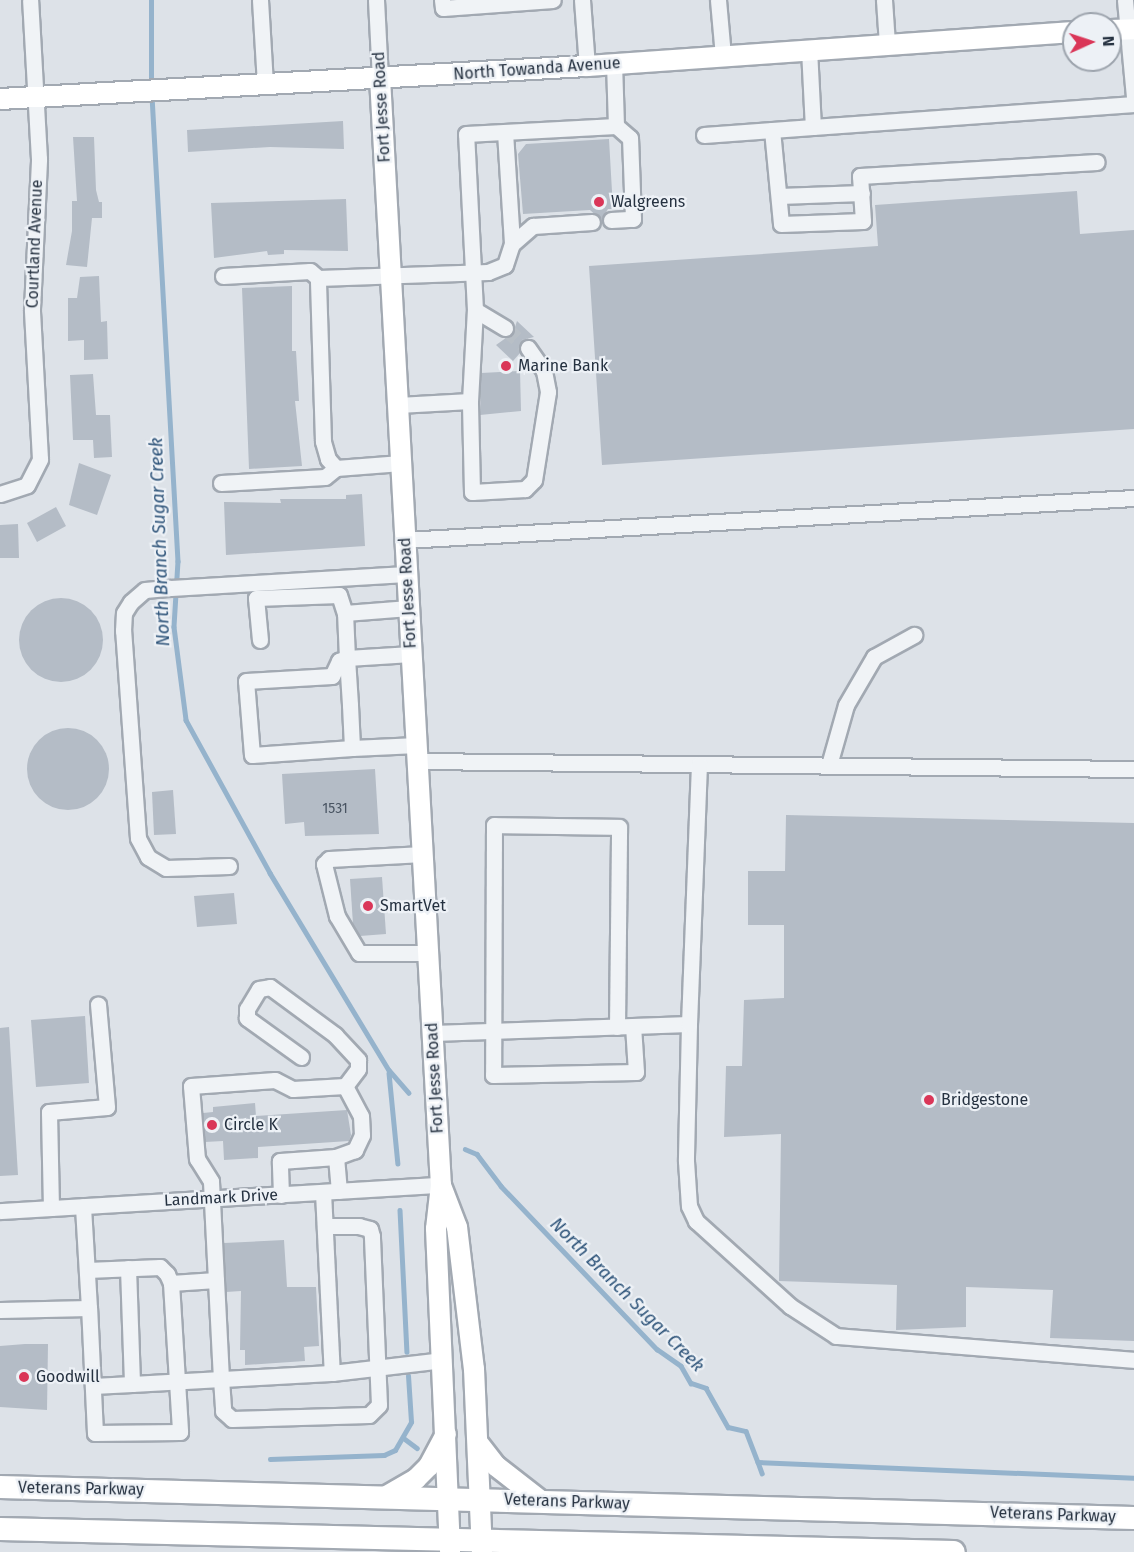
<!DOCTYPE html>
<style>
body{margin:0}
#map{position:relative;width:1134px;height:1552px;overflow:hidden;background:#dde2e8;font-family:"Fira Sans",sans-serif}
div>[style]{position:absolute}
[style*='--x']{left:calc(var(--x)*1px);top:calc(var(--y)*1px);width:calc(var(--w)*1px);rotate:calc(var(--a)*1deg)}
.stream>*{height:4.5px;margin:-2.25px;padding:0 2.25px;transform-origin:2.25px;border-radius:2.25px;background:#95b3cc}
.building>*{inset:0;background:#b4bcc6}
.round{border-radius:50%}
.minor-tunnel>*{height:15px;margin-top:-7.5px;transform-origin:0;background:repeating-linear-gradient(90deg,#b8bfc6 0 15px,transparent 0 23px)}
.roads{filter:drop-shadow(2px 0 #a2a9b2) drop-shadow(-2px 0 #a2a9b2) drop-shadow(0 2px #a2a9b2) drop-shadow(0 -2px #a2a9b2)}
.minor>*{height:15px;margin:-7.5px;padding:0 7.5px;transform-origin:7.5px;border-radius:7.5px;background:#f0f3f6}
.major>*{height:20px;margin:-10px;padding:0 10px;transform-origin:10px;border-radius:10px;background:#fff}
.highway>*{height:22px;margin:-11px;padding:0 11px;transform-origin:11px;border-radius:11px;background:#fff}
.dots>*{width:16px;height:16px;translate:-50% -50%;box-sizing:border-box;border:3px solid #edf1f6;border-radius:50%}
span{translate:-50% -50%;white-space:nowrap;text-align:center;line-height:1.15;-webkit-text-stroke:4.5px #edf1f6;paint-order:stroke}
.number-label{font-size:14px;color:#495462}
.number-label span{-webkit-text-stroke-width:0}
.street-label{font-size:16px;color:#253140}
.poi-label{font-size:16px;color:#253140}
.left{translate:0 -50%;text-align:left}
.water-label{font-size:18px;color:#2c5278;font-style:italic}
.north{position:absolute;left:1062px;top:12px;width:60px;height:60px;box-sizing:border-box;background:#edf1f6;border:2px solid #9da4ad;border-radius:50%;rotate:87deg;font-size:16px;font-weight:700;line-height:24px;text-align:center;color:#253140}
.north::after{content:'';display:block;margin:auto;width:21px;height:27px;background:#da3658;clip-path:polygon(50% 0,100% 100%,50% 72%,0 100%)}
</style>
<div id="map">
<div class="stream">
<div style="--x:151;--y:84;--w:84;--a:-90"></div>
<div style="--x:152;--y:96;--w:466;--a:86.8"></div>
<div style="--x:178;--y:561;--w:66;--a:93.5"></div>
<div style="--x:174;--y:627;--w:94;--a:82.6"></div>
<div style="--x:186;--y:720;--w:175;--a:61.2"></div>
<div style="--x:270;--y:873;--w:230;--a:58.9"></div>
<div style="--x:389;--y:1070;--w:30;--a:49"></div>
<div style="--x:389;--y:1073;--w:91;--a:84.4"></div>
<div style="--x:465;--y:1149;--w:13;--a:23"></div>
<div style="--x:477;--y:1154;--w:40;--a:53"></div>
<div style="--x:501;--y:1186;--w:226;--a:46.3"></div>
<div style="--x:657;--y:1349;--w:29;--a:35"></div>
<div style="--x:681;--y:1366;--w:20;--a:60"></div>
<div style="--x:691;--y:1383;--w:16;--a:18"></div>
<div style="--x:706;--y:1388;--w:45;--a:60.6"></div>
<div style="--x:728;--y:1427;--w:18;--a:13"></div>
<div style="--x:746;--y:1431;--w:33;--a:69"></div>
<div style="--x:758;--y:1462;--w:376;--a:2.4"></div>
<div style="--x:400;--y:1210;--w:142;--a:87.2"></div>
<div style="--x:405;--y:1439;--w:15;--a:37"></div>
<div style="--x:270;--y:1459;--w:114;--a:-2"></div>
<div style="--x:384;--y:1455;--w:12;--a:-24"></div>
<div style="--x:395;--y:1450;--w:32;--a:-60"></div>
<div style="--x:411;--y:1422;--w:46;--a:-93.7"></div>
<div style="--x:758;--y:1462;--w:12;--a:70"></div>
</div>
<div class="building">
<div style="clip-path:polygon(343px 121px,344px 149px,270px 147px,188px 152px,187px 130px)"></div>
<div style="clip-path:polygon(73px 137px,94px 137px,96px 190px,99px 202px,102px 202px,102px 218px,92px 218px,87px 267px,66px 265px,72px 231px,72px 201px,77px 201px)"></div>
<div style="clip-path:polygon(609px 139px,613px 209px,608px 209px,601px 220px,590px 210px,523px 214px,518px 154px,526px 144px)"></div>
<div style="clip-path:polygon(1077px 191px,1080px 234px,1134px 230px,1134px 429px,602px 465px,589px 266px,878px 246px,875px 205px)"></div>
<div style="clip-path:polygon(346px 199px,348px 251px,284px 250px,284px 254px,268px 255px,267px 251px,214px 258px,211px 203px)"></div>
<div style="clip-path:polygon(99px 276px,101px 322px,107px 321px,108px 359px,84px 360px,84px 340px,68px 341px,68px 298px,77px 298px,80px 277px)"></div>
<div style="clip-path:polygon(292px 286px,292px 351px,296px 351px,299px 401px,295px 401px,302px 466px,249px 469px,242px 288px)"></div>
<div style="clip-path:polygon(517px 321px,534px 337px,522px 340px,520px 353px,513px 361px,496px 345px,513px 333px)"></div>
<div style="clip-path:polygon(520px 371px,521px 411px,480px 415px,481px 373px)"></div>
<div style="clip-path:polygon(93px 374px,96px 415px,110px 415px,112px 457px,94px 458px,93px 440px,73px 440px,70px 375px)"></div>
<div style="clip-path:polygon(79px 463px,111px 475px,97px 515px,69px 505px)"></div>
<div style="clip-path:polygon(362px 494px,365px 546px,226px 555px,224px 502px,281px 503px,280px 499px,346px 499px,346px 495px)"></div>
<div style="clip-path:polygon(56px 507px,66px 526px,37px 542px,27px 523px)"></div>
<div style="clip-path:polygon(18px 524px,19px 558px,0 558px,0 525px)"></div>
<div class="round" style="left:19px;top:598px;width:84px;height:84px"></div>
<div class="round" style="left:27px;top:728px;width:82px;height:82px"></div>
<div style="clip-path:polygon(375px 769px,379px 834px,305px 836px,304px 822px,285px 824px,282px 774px)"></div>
<div style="clip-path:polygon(173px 790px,176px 834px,154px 835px,152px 792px)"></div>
<div style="clip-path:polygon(786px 815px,1134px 823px,1134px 1341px,1050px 1338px,1053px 1290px,966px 1287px,966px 1327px,896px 1330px,897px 1285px,779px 1281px,781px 1134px,724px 1137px,726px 1066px,742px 1066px,744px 1000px,784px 998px,784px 925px,748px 925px,748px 871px,785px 871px)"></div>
<div style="clip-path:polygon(382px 877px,386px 934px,360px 936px,353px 924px,350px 879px)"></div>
<div style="clip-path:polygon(234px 893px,237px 924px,197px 927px,194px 896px)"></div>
<div style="clip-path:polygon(85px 1016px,89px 1083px,36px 1087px,31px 1020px)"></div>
<div style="clip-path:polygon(9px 1027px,18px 1175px,0 1176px,0 1028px)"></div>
<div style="clip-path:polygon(255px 1103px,256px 1116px,347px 1110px,351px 1135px,349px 1141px,258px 1147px,258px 1158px,224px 1160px,223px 1141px,205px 1142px,203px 1113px,213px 1112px,213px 1107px)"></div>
<div style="clip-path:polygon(284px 1240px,287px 1287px,316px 1287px,319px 1346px,304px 1347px,305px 1361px,245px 1365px,245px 1350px,240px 1350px,241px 1291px,226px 1292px,224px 1243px)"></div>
<div style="clip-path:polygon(25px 1344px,48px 1344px,47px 1410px,0 1407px,0 1346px)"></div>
</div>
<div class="minor-tunnel">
<div style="--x:505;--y:328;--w:30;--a:41"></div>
</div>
<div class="roads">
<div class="minor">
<div style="--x:260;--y:0;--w:85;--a:86.6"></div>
<div style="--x:376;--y:0;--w:78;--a:87.1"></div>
<div style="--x:442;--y:0;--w:8;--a:83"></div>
<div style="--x:443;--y:8;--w:110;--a:-4.2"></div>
<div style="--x:582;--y:0;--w:66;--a:85.7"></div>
<div style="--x:718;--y:0;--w:56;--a:84.9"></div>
<div style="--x:884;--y:0;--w:44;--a:86.1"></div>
<div style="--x:1125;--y:0;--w:97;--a:84.7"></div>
<div style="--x:809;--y:49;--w:78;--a:87.1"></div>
<div style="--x:813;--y:127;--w:322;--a:-4.1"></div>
<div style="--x:772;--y:130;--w:94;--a:84.5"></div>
<div style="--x:781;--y:224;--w:82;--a:-2.1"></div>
<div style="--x:863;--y:221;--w:45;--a:-93.8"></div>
<div style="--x:860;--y:176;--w:237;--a:-3.4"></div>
<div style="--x:505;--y:132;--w:112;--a:86.4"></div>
<div style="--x:704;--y:135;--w:109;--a:-4.2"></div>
<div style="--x:779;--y:196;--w:83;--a:-2.1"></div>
<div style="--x:611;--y:220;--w:22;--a:-3"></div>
<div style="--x:633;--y:219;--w:81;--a:-92.1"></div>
<div style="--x:630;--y:138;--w:18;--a:-139"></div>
<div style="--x:223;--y:276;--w:87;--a:-3.3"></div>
<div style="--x:310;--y:271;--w:11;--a:41"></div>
<div style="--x:475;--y:310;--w:35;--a:31"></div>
<div style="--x:528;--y:348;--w:28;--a:55"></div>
<div style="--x:544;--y:371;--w:21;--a:79"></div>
<div style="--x:548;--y:392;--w:89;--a:99"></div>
<div style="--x:534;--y:480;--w:13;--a:135"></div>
<div style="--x:525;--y:489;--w:53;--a:176.8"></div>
<div style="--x:472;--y:492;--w:91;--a:-91.3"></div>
<div style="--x:470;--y:401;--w:91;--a:-86.9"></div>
<div style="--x:475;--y:310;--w:176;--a:-92.9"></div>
<div style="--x:466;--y:134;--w:150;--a:-3.1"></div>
<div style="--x:616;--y:126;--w:62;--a:-91.8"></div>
<div style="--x:398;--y:405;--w:72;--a:-3.2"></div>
<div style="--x:401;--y:463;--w:65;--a:175.6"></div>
<div style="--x:336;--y:468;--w:12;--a:-132"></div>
<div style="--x:328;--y:459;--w:19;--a:-106"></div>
<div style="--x:323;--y:441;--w:163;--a:-91.8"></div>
<div style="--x:318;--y:278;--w:170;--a:-2"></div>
<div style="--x:488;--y:272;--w:18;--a:-22"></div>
<div style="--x:505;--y:265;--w:22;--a:-72"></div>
<div style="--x:512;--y:244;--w:28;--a:-41"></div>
<div style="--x:533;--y:226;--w:59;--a:-3.9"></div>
<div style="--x:221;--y:483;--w:104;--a:-3.3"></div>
<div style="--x:325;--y:477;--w:14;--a:-39"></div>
<div style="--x:0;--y:494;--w:28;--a:-18"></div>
<div style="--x:27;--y:485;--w:29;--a:-63"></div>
<div style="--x:40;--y:459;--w:150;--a:-93.1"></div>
<div style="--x:32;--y:309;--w:150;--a:-87.3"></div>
<div style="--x:39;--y:159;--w:159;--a:-93.2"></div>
<div style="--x:405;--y:540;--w:730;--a:-3.3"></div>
<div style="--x:260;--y:640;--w:42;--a:-95.4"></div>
<div style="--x:256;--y:598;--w:83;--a:-2.1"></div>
<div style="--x:339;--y:595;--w:19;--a:72"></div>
<div style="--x:411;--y:654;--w:64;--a:176.4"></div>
<div style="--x:347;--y:658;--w:47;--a:86.3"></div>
<div style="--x:350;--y:705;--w:43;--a:87.3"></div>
<div style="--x:352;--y:748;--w:65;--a:-2.6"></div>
<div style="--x:352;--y:748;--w:100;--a:176"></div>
<div style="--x:252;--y:755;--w:74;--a:-94.6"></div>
<div style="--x:246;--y:681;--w:86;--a:-3.3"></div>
<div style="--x:332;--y:676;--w:17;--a:-65"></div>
<div style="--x:339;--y:661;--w:9;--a:-21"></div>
<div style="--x:347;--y:658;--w:45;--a:-92.5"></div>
<div style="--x:345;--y:613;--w:64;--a:-4.5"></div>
<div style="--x:417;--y:761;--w:717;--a:0.64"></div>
<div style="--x:829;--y:765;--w:62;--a:-74.2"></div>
<div style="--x:846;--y:705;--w:56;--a:-59.7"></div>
<div style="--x:874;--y:657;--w:46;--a:-28.8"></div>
<div style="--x:423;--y:854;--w:94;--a:177"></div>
<div style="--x:329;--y:859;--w:7;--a:135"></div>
<div style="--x:324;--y:864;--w:54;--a:76"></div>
<div style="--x:337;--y:916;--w:43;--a:59.3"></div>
<div style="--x:359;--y:953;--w:69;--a:0"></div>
<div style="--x:229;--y:866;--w:63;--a:178.2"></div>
<div style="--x:166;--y:868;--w:21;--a:-149"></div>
<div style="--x:148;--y:857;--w:21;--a:-118"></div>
<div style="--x:138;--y:838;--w:208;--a:-94.1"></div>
<div style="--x:123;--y:631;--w:18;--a:-87"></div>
<div style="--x:124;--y:613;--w:13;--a:-58"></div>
<div style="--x:131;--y:602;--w:18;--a:-41"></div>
<div style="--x:145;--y:590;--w:25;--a:-5"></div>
<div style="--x:170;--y:588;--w:237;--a:-3.4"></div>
<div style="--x:689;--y:1024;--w:137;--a:91.3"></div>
<div style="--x:686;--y:1161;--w:45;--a:86.2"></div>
<div style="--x:689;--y:1206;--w:17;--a:65"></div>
<div style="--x:696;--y:1221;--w:127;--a:42.1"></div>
<div style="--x:790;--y:1306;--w:55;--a:33.1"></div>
<div style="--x:836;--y:1336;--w:299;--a:4.6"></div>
<div style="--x:617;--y:1027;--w:200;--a:-89.4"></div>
<div style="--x:619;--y:827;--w:125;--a:-179.1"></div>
<div style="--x:494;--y:825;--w:250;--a:90.2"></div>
<div style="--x:493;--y:1075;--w:143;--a:-1.2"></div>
<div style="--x:636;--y:1072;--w:46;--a:-93.7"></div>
<div style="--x:433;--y:1033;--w:256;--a:-2"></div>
<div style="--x:689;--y:1024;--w:260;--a:-87.8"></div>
<div style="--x:301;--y:1057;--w:67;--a:-144.2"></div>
<div style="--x:247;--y:1018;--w:9;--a:-90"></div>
<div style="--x:247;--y:1009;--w:23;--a:-59"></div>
<div style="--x:259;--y:989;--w:11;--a:-10"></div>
<div style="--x:270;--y:987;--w:81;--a:36.4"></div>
<div style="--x:335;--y:1035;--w:34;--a:47"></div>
<div style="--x:358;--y:1060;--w:9;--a:90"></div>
<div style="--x:358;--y:1069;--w:21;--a:127"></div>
<div style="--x:323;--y:1192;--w:181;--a:87.2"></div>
<div style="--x:332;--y:1373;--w:111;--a:176.9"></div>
<div style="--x:221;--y:1379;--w:198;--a:-92.9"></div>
<div style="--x:211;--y:1181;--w:26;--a:-122"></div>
<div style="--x:197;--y:1159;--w:73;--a:-94.7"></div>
<div style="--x:191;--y:1086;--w:84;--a:-4.1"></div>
<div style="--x:275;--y:1080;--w:20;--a:27"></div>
<div style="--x:293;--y:1089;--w:52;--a:-3.3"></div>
<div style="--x:345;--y:1086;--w:34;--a:62"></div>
<div style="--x:361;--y:1116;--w:19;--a:87"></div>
<div style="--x:362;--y:1135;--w:17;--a:115"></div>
<div style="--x:355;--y:1150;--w:20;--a:160"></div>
<div style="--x:336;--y:1157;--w:34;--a:85"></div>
<div style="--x:281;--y:1195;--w:34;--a:-92"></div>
<div style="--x:280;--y:1161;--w:56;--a:-4.1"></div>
<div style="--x:51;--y:1208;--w:96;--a:-91.2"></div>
<div style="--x:49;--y:1112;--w:58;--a:-4.9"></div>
<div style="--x:107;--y:1107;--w:103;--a:-95"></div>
<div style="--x:0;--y:1211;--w:442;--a:-3.4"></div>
<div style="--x:128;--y:1268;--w:116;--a:88"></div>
<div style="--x:132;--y:1384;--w:89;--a:-3.2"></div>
<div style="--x:221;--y:1379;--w:32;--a:86"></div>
<div style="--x:223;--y:1411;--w:12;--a:42"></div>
<div style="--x:232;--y:1419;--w:137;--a:-1.7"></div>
<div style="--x:369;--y:1415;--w:14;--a:-45"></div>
<div style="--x:379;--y:1405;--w:169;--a:-92.4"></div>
<div style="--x:372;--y:1236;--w:7;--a:-106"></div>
<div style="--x:370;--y:1229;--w:11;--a:-165"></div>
<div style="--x:359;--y:1226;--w:34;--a:180"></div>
<div style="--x:87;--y:1270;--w:73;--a:-2.4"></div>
<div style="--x:160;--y:1267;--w:10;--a:45"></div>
<div style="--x:167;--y:1274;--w:10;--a:66"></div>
<div style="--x:171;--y:1283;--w:149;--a:86.5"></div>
<div style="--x:180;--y:1432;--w:85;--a:179.3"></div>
<div style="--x:95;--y:1433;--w:125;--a:-92.7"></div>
<div style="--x:171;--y:1283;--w:45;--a:-3.8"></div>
<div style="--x:0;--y:1310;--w:89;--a:-1.3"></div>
<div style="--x:89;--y:1308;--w:102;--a:-93.4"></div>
<div style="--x:332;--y:1373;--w:112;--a:-6.7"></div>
<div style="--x:93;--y:1386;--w:39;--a:-3"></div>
</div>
<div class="major">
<div style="--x:1110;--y:30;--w:24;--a:-2"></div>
<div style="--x:380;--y:78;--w:1109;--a:86.85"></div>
<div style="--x:441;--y:1185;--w:44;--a:96.5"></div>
<div style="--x:436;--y:1229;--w:323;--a:87.5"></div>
<div style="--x:0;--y:99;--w:588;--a:-3.22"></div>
<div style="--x:587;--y:66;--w:488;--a:-4"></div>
<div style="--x:442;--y:1188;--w:42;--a:69"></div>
<div style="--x:457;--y:1227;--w:143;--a:83.2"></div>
<div style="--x:474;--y:1369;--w:183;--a:87.5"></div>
<div style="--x:478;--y:1443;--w:29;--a:52"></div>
<div style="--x:496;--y:1466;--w:57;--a:37.9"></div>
<div style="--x:385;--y:1497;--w:36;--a:-30"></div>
<div style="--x:416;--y:1479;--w:18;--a:-45"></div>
<div style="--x:429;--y:1466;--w:36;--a:-62"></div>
</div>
<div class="highway">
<div style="--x:0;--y:1487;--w:1134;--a:1.57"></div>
<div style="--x:0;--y:1529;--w:954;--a:1.38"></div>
</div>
</div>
<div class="dots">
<div style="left:599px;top:202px;background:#da3658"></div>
<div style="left:506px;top:366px;background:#da3658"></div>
<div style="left:368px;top:906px;background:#da3658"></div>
<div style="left:929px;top:1100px;background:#da3658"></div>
<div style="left:212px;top:1125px;background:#da3658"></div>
<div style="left:24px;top:1377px;background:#da3658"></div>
</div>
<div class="number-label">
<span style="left:335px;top:809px">1531</span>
</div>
<div class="street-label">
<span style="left:537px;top:69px;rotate:-4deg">North Towanda Avenue</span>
<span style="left:382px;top:107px;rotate:-93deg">Fort Jesse Road</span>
<span style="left:35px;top:244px;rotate:-88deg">Courtland Avenue</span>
<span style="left:408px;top:593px;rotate:-93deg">Fort Jesse Road</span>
<span style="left:435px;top:1078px;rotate:-93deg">Fort Jesse Road</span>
<span style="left:221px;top:1198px;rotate:-3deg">Landmark Drive</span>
<span style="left:81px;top:1489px;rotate:1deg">Veterans Parkway</span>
<span style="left:567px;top:1502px;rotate:2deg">Veterans Parkway</span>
<span style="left:1053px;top:1515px;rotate:2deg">Veterans Parkway</span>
</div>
<div class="poi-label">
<span class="left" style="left:611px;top:202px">Walgreens</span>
<span class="left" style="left:518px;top:366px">Marine Bank</span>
<span class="left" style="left:380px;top:906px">SmartVet</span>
<span class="left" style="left:941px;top:1100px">Bridgestone</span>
<span class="left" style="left:224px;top:1125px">Circle K</span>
<span class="left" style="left:36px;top:1377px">Goodwill</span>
</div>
<div class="water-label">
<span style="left:160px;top:542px;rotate:-92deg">North Branch Sugar Creek</span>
<span style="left:627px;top:1295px;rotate:45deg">North Branch Sugar Creek</span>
</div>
<div class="north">N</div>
</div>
